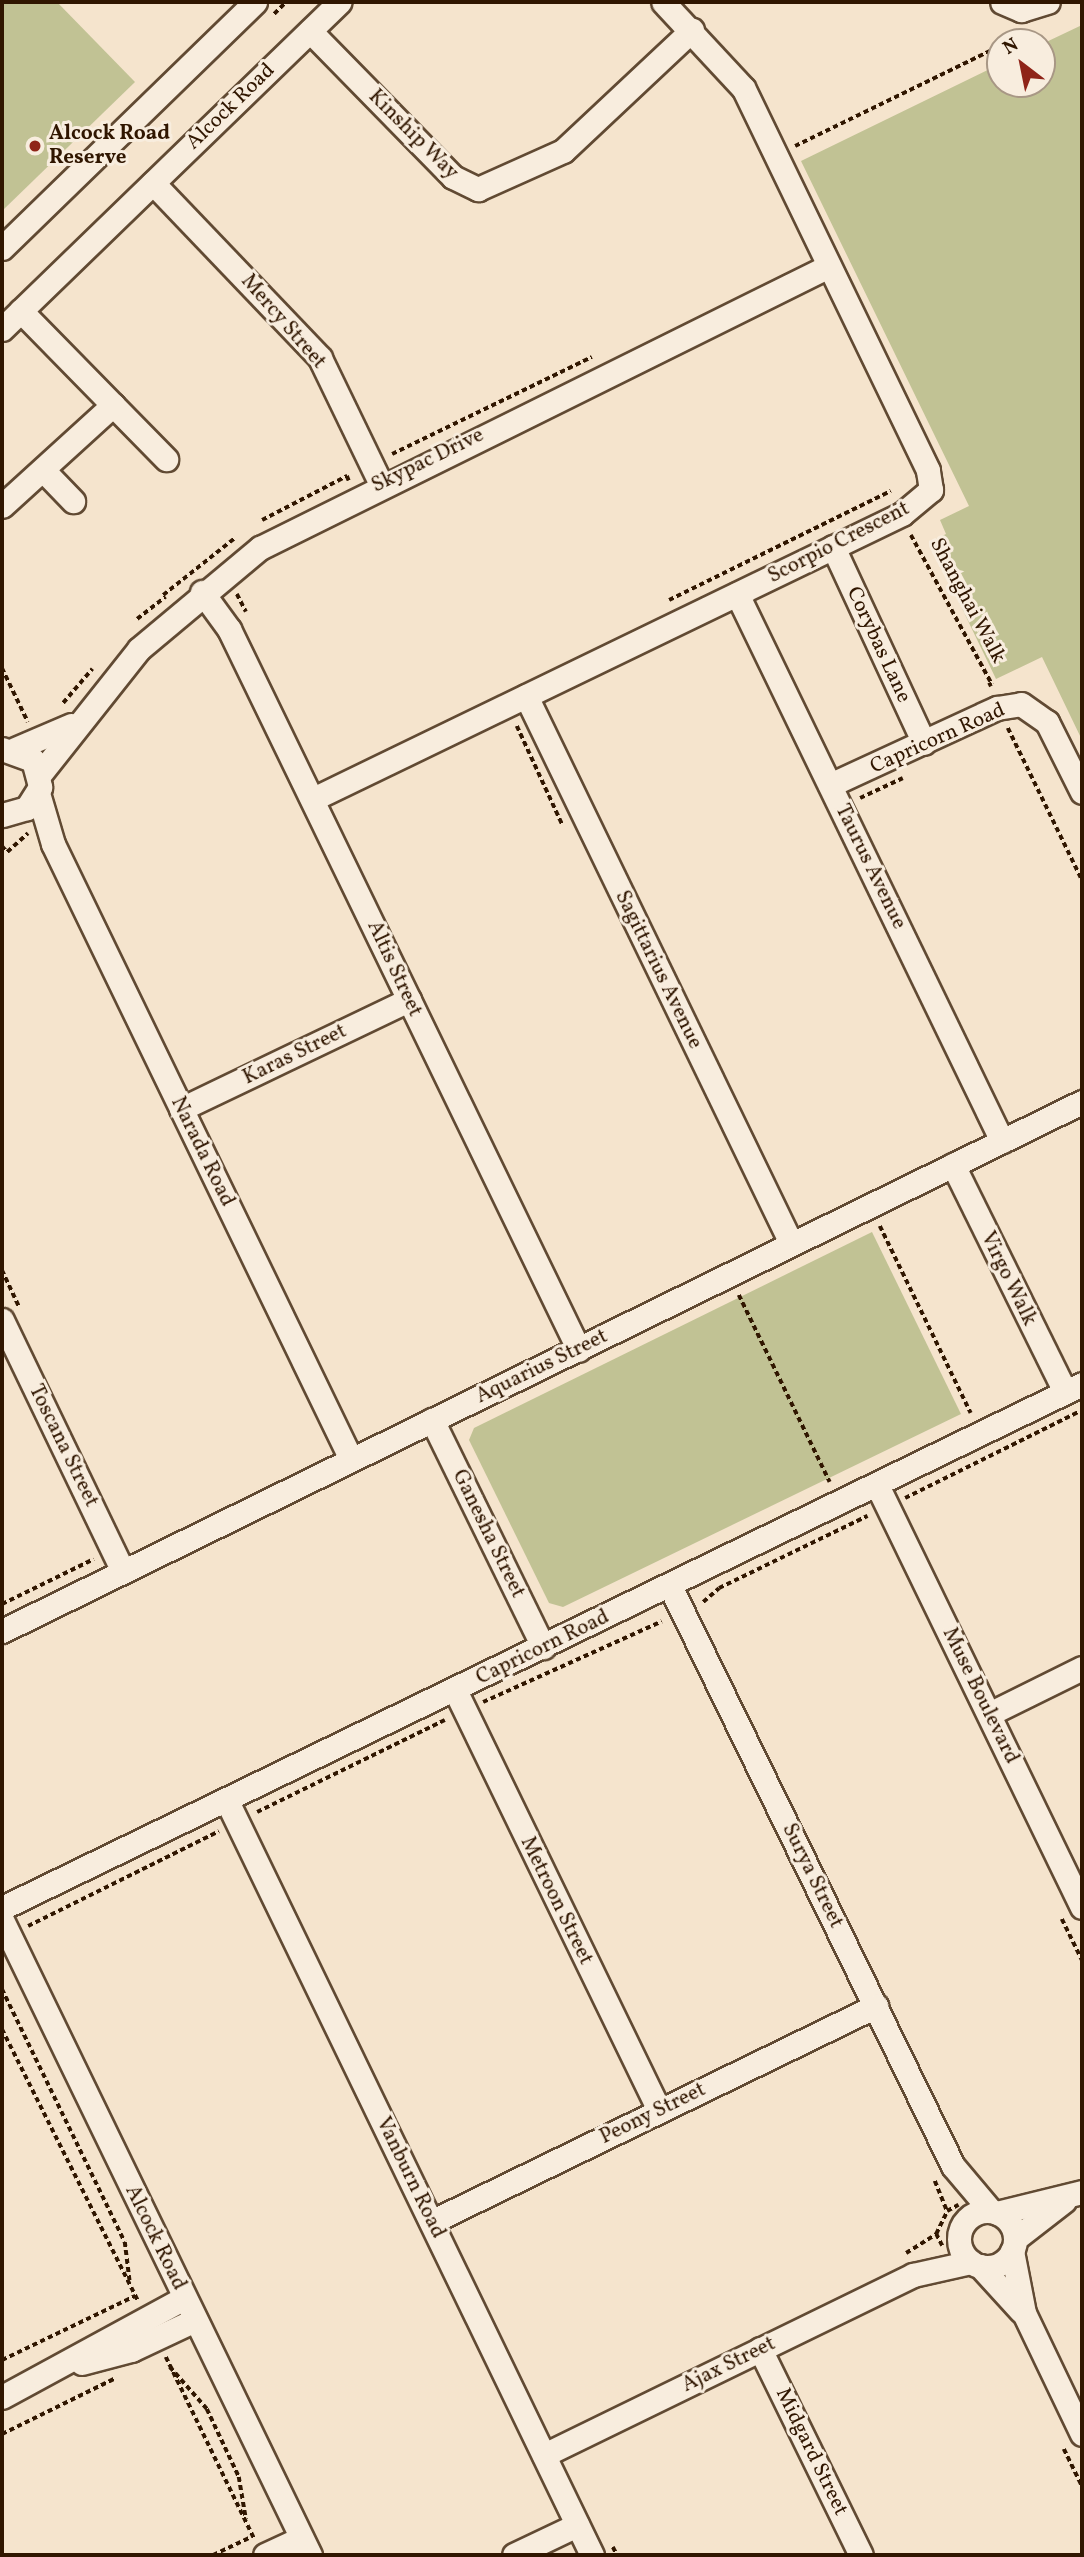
<!DOCTYPE html>
<style>
body{margin:0}
#map{position:relative;width:1084px;height:2557px;overflow:hidden;background:#f5e4cd;font-family:Vollkorn,serif}
div>[style]{position:absolute}
[style*='--x']{left:calc(var(--x)*1px);top:calc(var(--y)*1px);width:calc(var(--w)*1px);rotate:calc(var(--a)*1deg)}
.green>*{inset:0;background:#c1c294}
.path>*{height:3.5px;margin-top:-1.75px;transform-origin:0;background:repeating-linear-gradient(90deg,#301600 0 5px,transparent 0 8.5px)}
.roads{filter:drop-shadow(2px 0 #614a33) drop-shadow(-2px 0 #614a33) drop-shadow(0 2px #614a33) drop-shadow(0 -2px #614a33)}
.minor>*{height:23px;margin:-11.5px;padding:0 11.5px;transform-origin:11.5px;border-radius:11.5px;background:#f8edde}
.minor>.ring{margin:-11.5px;padding:0;box-sizing:content-box;background:none;border:23px solid #f8edde;border-radius:50%}
.dots>*{width:19px;height:19px;translate:-50% -50%;box-sizing:border-box;border:4px solid #f8edde;border-radius:50%}
span{translate:-50% -50%;white-space:nowrap;text-align:center;line-height:1.15;-webkit-text-stroke:6px #f8edde;paint-order:stroke}
.street-label{font-size:21px;color:#301600}
.poi-label{font-size:21px;color:#301600;font-weight:700}
.left{translate:0 -50%;text-align:left}
.frame{position:absolute;inset:0;border:4px solid #301600;pointer-events:none}
.north{position:absolute;left:986px;top:28px;width:70px;height:70px;box-sizing:border-box;background:#f8edde;border:2px solid #a89785;border-radius:50%;rotate:328deg;font-size:19px;font-weight:700;line-height:28px;text-align:center;color:#301600}
.north::after{content:'';display:block;margin:auto;width:24px;height:32px;background:#8f2418;clip-path:polygon(50% 0,100% 100%,50% 72%,0 100%)}
</style>
<div id="map">
<div class="green">
<div style="clip-path:polygon(2px 2px,57px 2px,135px 82px,2px 211px)"></div>
<div style="clip-path:polygon(1082px 25px,1082px 740px,1042px 657px,996px 679px,930px 542px,946px 534px,940px 520px,969px 506px,801px 161px,1000px 64px,1000px 84px,1042px 84px,1042px 44px)"></div>
<div style="clip-path:polygon(872px 1232px,961px 1414px,563px 1607px,549px 1603px,469px 1440px,474px 1428px)"></div>
</div>
<div class="path">
<div style="--x:274;--y:14;--w:17;--a:-45"></div>
<div style="--x:795;--y:146;--w:228;--a:-26"></div>
<div style="--x:392;--y:454;--w:222;--a:-25.9"></div>
<div style="--x:262;--y:520;--w:96;--a:-27.4"></div>
<div style="--x:347;--y:476;--w:5;--a:68"></div>
<div style="--x:911;--y:535;--w:170;--a:61.5"></div>
<div style="--x:992;--y:684;--w:4;--a:153"></div>
<div style="--x:237;--y:594;--w:20;--a:63"></div>
<div style="--x:163;--y:595;--w:92;--a:-38.4"></div>
<div style="--x:669;--y:600;--w:247;--a:-26.2"></div>
<div style="--x:137;--y:619;--w:36;--a:-38"></div>
<div style="--x:2;--y:668;--w:60;--a:64.3"></div>
<div style="--x:63;--y:703;--w:45;--a:-49.5"></div>
<div style="--x:517;--y:726;--w:108;--a:65.3"></div>
<div style="--x:1008;--y:728;--w:169;--a:64"></div>
<div style="--x:860;--y:798;--w:47;--a:-24.9"></div>
<div style="--x:2;--y:846;--w:8;--a:50"></div>
<div style="--x:7;--y:852;--w:28;--a:-42"></div>
<div style="--x:880;--y:1226;--w:208;--a:64.1"></div>
<div style="--x:2;--y:1270;--w:40;--a:65"></div>
<div style="--x:739;--y:1295;--w:208;--a:64.1"></div>
<div style="--x:905;--y:1498;--w:195;--a:-26.4"></div>
<div style="--x:703;--y:1602;--w:21;--a:-41"></div>
<div style="--x:719;--y:1588;--w:165;--a:-25.9"></div>
<div style="--x:2;--y:1604;--w:102;--a:-26.1"></div>
<div style="--x:483;--y:1702;--w:196;--a:-24.3"></div>
<div style="--x:257;--y:1812;--w:209;--a:-26.1"></div>
<div style="--x:1062;--y:1919;--w:46;--a:64"></div>
<div style="--x:28;--y:1926;--w:213;--a:-26.4"></div>
<div style="--x:2;--y:1989;--w:281;--a:64.1"></div>
<div style="--x:125;--y:2242;--w:41;--a:83"></div>
<div style="--x:2;--y:2029;--w:303;--a:63.4"></div>
<div style="--x:935;--y:2181;--w:32;--a:68"></div>
<div style="--x:942;--y:2246;--w:13;--a:-117"></div>
<div style="--x:936;--y:2234;--w:25;--a:-64"></div>
<div style="--x:947;--y:2211;--w:13;--a:-29"></div>
<div style="--x:906;--y:2253;--w:36;--a:-32"></div>
<div style="--x:166;--y:2357;--w:201;--a:64.1"></div>
<div style="--x:2;--y:2360;--w:148;--a:-25.7"></div>
<div style="--x:170;--y:2367;--w:56;--a:48.6"></div>
<div style="--x:207;--y:2409;--w:75;--a:64.8"></div>
<div style="--x:239;--y:2477;--w:43;--a:80.5"></div>
<div style="--x:2;--y:2434;--w:127;--a:-26.2"></div>
<div style="--x:1064;--y:2449;--w:41;--a:64.1"></div>
<div style="--x:613;--y:2547;--w:9;--a:63"></div>
<div style="--x:213;--y:2555;--w:42;--a:-25.3"></div>
</div>
<div class="roads">
<div class="minor">
<div style="--x:1002;--y:2;--w:21;--a:23"></div>
<div style="--x:1021;--y:10;--w:28;--a:-17"></div>
<div style="--x:310;--y:31;--w:204;--a:45.6"></div>
<div style="--x:453;--y:177;--w:28;--a:26"></div>
<div style="--x:478;--y:189;--w:93;--a:-24.1"></div>
<div style="--x:563;--y:151;--w:177;--a:-43.2"></div>
<div style="--x:153;--y:183;--w:242;--a:46.3"></div>
<div style="--x:320;--y:358;--w:140;--a:64.2"></div>
<div style="--x:2;--y:248;--w:353;--a:-44.2"></div>
<div style="--x:2;--y:329;--w:470;--a:-44.1"></div>
<div style="--x:113;--y:405;--w:76;--a:45.5"></div>
<div style="--x:44;--y:471;--w:42;--a:46"></div>
<div style="--x:2;--y:506;--w:150;--a:-42.3"></div>
<div style="--x:113;--y:405;--w:132;--a:-134.4"></div>
<div style="--x:833;--y:547;--w:216;--a:65.1"></div>
<div style="--x:202;--y:592;--w:46;--a:53.9"></div>
<div style="--x:229;--y:629;--w:801;--a:64.11"></div>
<div style="--x:737;--y:594;--w:608;--a:64.15"></div>
<div style="--x:526;--y:696;--w:608;--a:64.15"></div>
<div style="--x:2;--y:749;--w:33;--a:20"></div>
<div style="--x:33;--y:760;--w:28;--a:75"></div>
<div style="--x:40;--y:787;--w:25;--a:122"></div>
<div style="--x:27;--y:808;--w:26;--a:164"></div>
<div style="--x:15;--y:749;--w:61;--a:-23.2"></div>
<div style="--x:40;--y:774;--w:159;--a:-51.6"></div>
<div style="--x:139;--y:649;--w:158;--a:-39.9"></div>
<div style="--x:260;--y:548;--w:635;--a:-26.36"></div>
<div style="--x:830;--y:785;--w:184;--a:-24.8"></div>
<div style="--x:997;--y:708;--w:24;--a:-9"></div>
<div style="--x:1021;--y:704;--w:32;--a:35"></div>
<div style="--x:1047;--y:722;--w:78;--a:63.4"></div>
<div style="--x:38;--y:793;--w:53;--a:73.6"></div>
<div style="--x:53;--y:844;--w:683;--a:64.15"></div>
<div style="--x:313;--y:799;--w:654;--a:-25.82"></div>
<div style="--x:902;--y:514;--w:38;--a:-40"></div>
<div style="--x:931;--y:490;--w:20;--a:-99"></div>
<div style="--x:928;--y:470;--w:424;--a:-115.8"></div>
<div style="--x:743;--y:88;--w:117;--a:-132.9"></div>
<div style="--x:181;--y:1109;--w:253;--a:-25.6"></div>
<div style="--x:953;--y:1165;--w:253;--a:63.7"></div>
<div style="--x:2;--y:1320;--w:279;--a:64.3"></div>
<div style="--x:432;--y:1420;--w:253;--a:63.9"></div>
<div style="--x:877;--y:1485;--w:469;--a:64.1"></div>
<div style="--x:670;--y:1586;--w:645;--a:63.99"></div>
<div style="--x:953;--y:2166;--w:59;--a:49.8"></div>
<div style="--x:2;--y:1631;--w:1203;--a:-26.1"></div>
<div style="--x:455;--y:1690;--w:468;--a:64.1"></div>
<div style="--x:989;--y:1714;--w:104;--a:-26.3"></div>
<div style="--x:227;--y:1801;--w:838;--a:64.17"></div>
<div style="--x:2;--y:1908;--w:1200;--a:-25.88"></div>
<div style="--x:2;--y:1920;--w:706;--a:64.12"></div>
<div class="ring" style="left:959px;top:2211px;width:33px;height:33px"></div>
<div style="--x:997;--y:2213;--w:88;--a:-13.9"></div>
<div style="--x:431;--y:2222;--w:495;--a:-25.9"></div>
<div style="--x:1015;--y:2239;--w:62;--a:-37.8"></div>
<div style="--x:1012;--y:2251;--w:63;--a:79"></div>
<div style="--x:1024;--y:2313;--w:134;--a:64.4"></div>
<div style="--x:980;--y:2266;--w:61;--a:47.7"></div>
<div style="--x:760;--y:2349;--w:229;--a:63.9"></div>
<div style="--x:82;--y:2363;--w:51;--a:-14.9"></div>
<div style="--x:131;--y:2350;--w:71;--a:-25.1"></div>
<div style="--x:2;--y:2397;--w:207;--a:-28.5"></div>
<div style="--x:544;--y:2455;--w:411;--a:-26"></div>
<div style="--x:913;--y:2275;--w:59;--a:-12.6"></div>
<div style="--x:265;--y:2555;--w:40;--a:-25"></div>
<div style="--x:514;--y:2555;--w:70;--a:-25.5"></div>
</div>
</div>
<div class="dots">
<div style="left:35px;top:146px;background:#8f2418"></div>
</div>
<div class="street-label">
<span style="left:231px;top:107px;rotate:-44deg">Alcock Road</span>
<span style="left:413px;top:135px;rotate:45deg">Kinship Way</span>
<span style="left:283px;top:322px;rotate:49deg">Mercy Street</span>
<span style="left:428px;top:461px;rotate:-26deg">Skypac Drive</span>
<span style="left:839px;top:543px;rotate:-27deg">Scorpio Crescent</span>
<span style="left:967px;top:601px;rotate:62deg">Shanghai Walk</span>
<span style="left:878px;top:645px;rotate:65deg">Corybas Lane</span>
<span style="left:938px;top:739px;rotate:-24deg">Capricorn Road</span>
<span style="left:870px;top:867px;rotate:64deg">Taurus Avenue</span>
<span style="left:394px;top:969px;rotate:65deg">Altis Street</span>
<span style="left:658px;top:970px;rotate:64deg">Sagittarius Avenue</span>
<span style="left:295px;top:1055px;rotate:-26deg">Karas Street</span>
<span style="left:202px;top:1152px;rotate:64deg">Narada Road</span>
<span style="left:1008px;top:1279px;rotate:64deg">Virgo Walk</span>
<span style="left:542px;top:1367px;rotate:-26deg">Aquarius Street</span>
<span style="left:63px;top:1446px;rotate:64deg">Toscana Street</span>
<span style="left:488px;top:1534px;rotate:64deg">Ganesha Street</span>
<span style="left:543px;top:1648px;rotate:-26deg">Capricorn Road</span>
<span style="left:980px;top:1696px;rotate:64deg">Muse Boulevard</span>
<span style="left:812px;top:1876px;rotate:64deg">Surya Street</span>
<span style="left:556px;top:1901px;rotate:64deg">Metroon Street</span>
<span style="left:653px;top:2114px;rotate:-26deg">Peony Street</span>
<span style="left:410px;top:2178px;rotate:64deg">Vanburn Road</span>
<span style="left:155px;top:2238px;rotate:64deg">Alcock Road</span>
<span style="left:729px;top:2365px;rotate:-26deg">Ajax Street</span>
<span style="left:811px;top:2452px;rotate:64deg">Midgard Street</span>
</div>
<div class="poi-label">
<span class="left" style="left:49px;top:146px">Alcock Road<br>Reserve</span>
</div>
<div class="frame"></div>
<div class="north">N</div>
</div>
